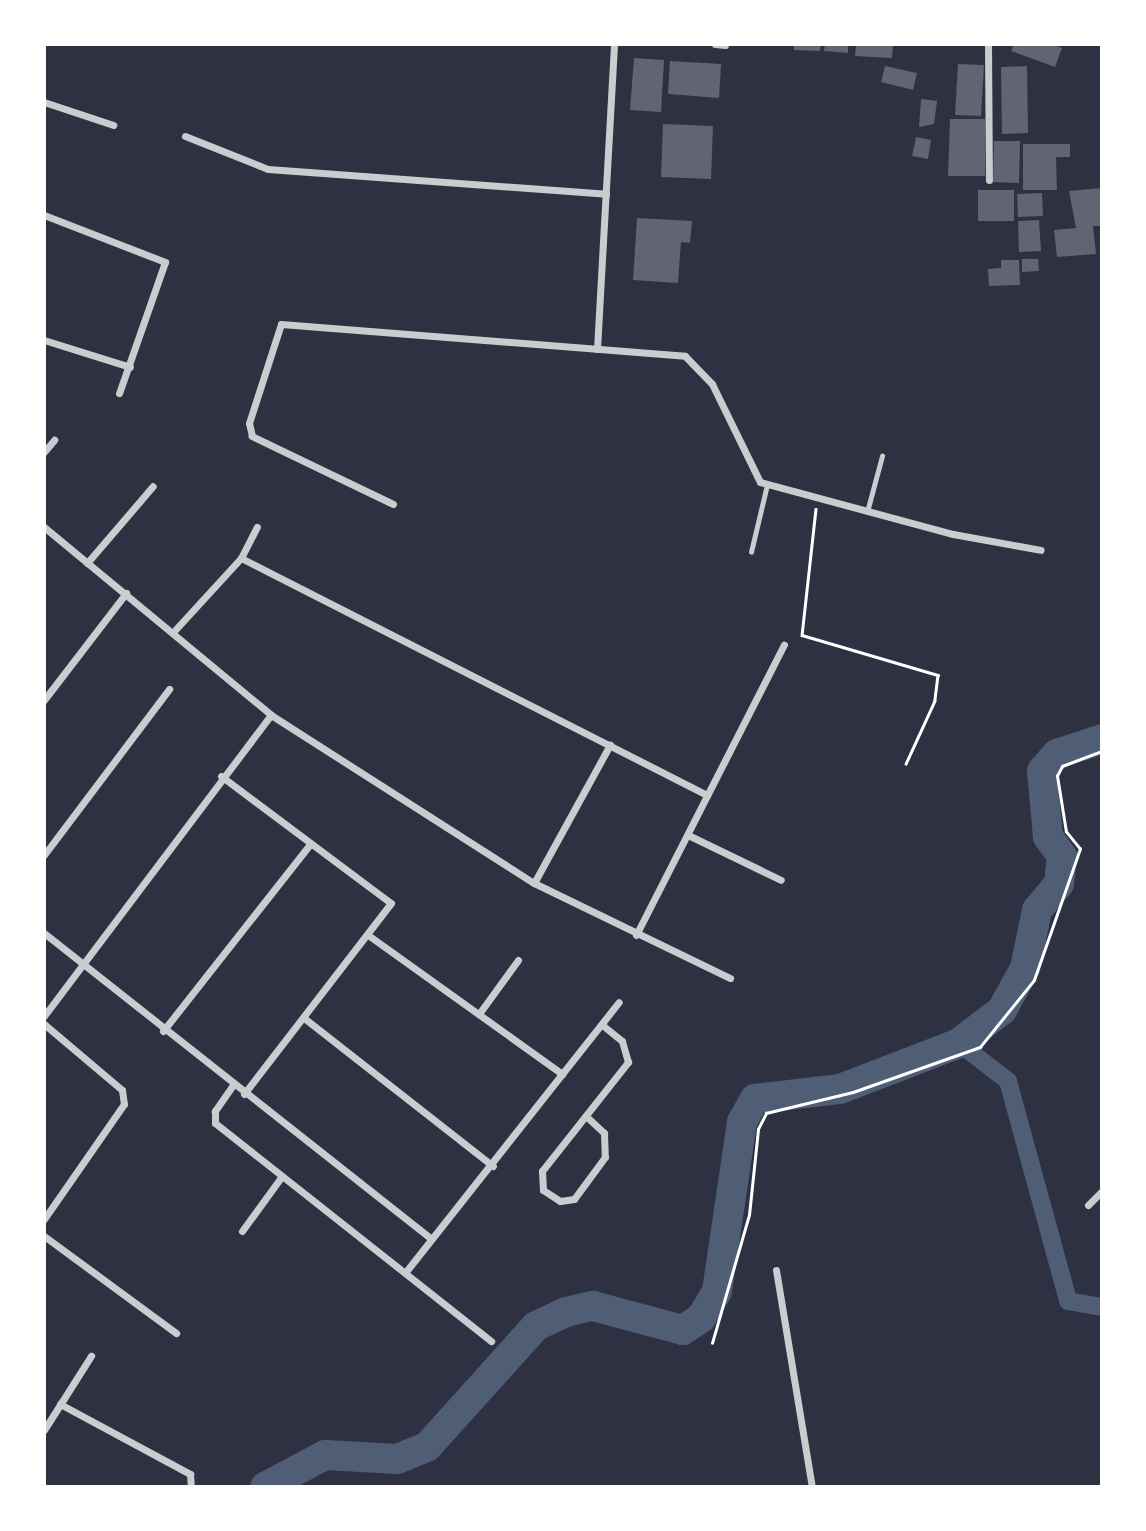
<!DOCTYPE html>
<style>
body{margin:0}
#map{position:relative;width:1146px;height:1531px;overflow:hidden;background:#2d3142;font-family:"Space Grotesk",sans-serif}
div>[style]{position:absolute}
[style*='--x']{left:calc(var(--x)*1px);top:calc(var(--y)*1px);width:calc(var(--w)*1px);rotate:calc(var(--a)*1deg)}
.canal>*{height:18px;margin:-9px;padding:0 9px;transform-origin:9px;border-radius:9px;background:#4f5d75}
.river>*{height:30px;margin:-15px;padding:0 15px;transform-origin:15px;border-radius:15px;background:#4f5d75}
.building>*{inset:0;background:#626471}
.path>*{height:2.5px;margin:-1.25px;padding:0 1.25px;transform-origin:1.25px;border-radius:1.25px;background:#fff}
.service>*{height:4.5px;margin:-2.25px;padding:0 2.25px;transform-origin:2.25px;border-radius:2.25px;background:#caccd0}
.minor>*{height:7px;margin:-3.5px;padding:0 3.5px;transform-origin:3.5px;border-radius:3.5px;background:#caccd0}
span{translate:-50% -50%;white-space:nowrap;text-align:center;line-height:1.15;-webkit-text-stroke:5px #fff;paint-order:stroke}
.frame{position:absolute;inset:0;border:46px solid #fff;pointer-events:none}
</style>
<div id="map">
<div class="canal">
<div style="--x:959;--y:1043;--w:62;--a:37.8"></div>
<div style="--x:1008;--y:1081;--w:228;--a:74.7"></div>
<div style="--x:1068;--y:1301;--w:35;--a:10"></div>
</div>
<div class="river">
<div style="--x:265;--y:1487;--w:68;--a:-28.1"></div>
<div style="--x:325;--y:1455;--w:72;--a:3.2"></div>
<div style="--x:397;--y:1459;--w:32;--a:-22"></div>
<div style="--x:427;--y:1447;--w:163;--a:-48"></div>
<div style="--x:536;--y:1326;--w:33;--a:-25"></div>
<div style="--x:566;--y:1312;--w:28;--a:-13"></div>
<div style="--x:593;--y:1306;--w:93;--a:14.9"></div>
<div style="--x:683;--y:1330;--w:22;--a:-34"></div>
<div style="--x:701;--y:1318;--w:31;--a:-59"></div>
<div style="--x:717;--y:1291;--w:171;--a:-81.6"></div>
<div style="--x:742;--y:1122;--w:26;--a:-61"></div>
<div style="--x:755;--y:1099;--w:86;--a:-6.7"></div>
<div style="--x:840;--y:1089;--w:128;--a:-21.1"></div>
<div style="--x:959;--y:1043;--w:54;--a:-37.5"></div>
<div style="--x:1002;--y:1010;--w:48;--a:-61.3"></div>
<div style="--x:1025;--y:968;--w:59;--a:-78.3"></div>
<div style="--x:1037;--y:910;--w:34;--a:-50"></div>
<div style="--x:1059;--y:884;--w:28;--a:-84"></div>
<div style="--x:1062;--y:856;--w:24;--a:-126"></div>
<div style="--x:1048;--y:837;--w:66;--a:-95.2"></div>
<div style="--x:1042;--y:771;--w:23;--a:-49"></div>
<div style="--x:1057;--y:754;--w:47;--a:-18.4"></div>
</div>
<div class="building">
<div style="clip-path:polygon(794px 44px,821px 44px,820px 51px,794px 50px)"></div>
<div style="clip-path:polygon(825px 44px,848px 44px,848px 53px,824px 51px)"></div>
<div style="clip-path:polygon(856px 44px,893px 44px,892px 58px,855px 56px)"></div>
<div style="clip-path:polygon(1014px 44px,1051px 44px,1062px 48px,1055px 67px,1011px 51px)"></div>
<div style="clip-path:polygon(634px 58px,664px 60px,661px 112px,630px 110px)"></div>
<div style="clip-path:polygon(670px 61px,721px 64px,719px 98px,668px 94px)"></div>
<div style="clip-path:polygon(958px 64px,984px 65px,981px 116px,955px 115px)"></div>
<div style="clip-path:polygon(885px 66px,917px 73px,913px 90px,881px 82px)"></div>
<div style="clip-path:polygon(1027px 66px,1028px 133px,1002px 134px,1001px 67px)"></div>
<div style="clip-path:polygon(921px 99px,937px 101px,934px 124px,919px 127px)"></div>
<div style="clip-path:polygon(950px 119px,985px 119px,985px 176px,948px 176px)"></div>
<div style="clip-path:polygon(663px 124px,713px 126px,711px 179px,661px 177px)"></div>
<div style="clip-path:polygon(916px 137px,931px 140px,928px 159px,912px 156px)"></div>
<div style="clip-path:polygon(994px 141px,1020px 141px,1019px 183px,993px 182px)"></div>
<div style="clip-path:polygon(1023px 144px,1070px 144px,1070px 157px,1056px 157px,1057px 190px,1023px 190px)"></div>
<div style="clip-path:polygon(1102px 188px,1102px 226px,1093px 226px,1096px 254px,1057px 257px,1054px 230px,1076px 228px,1069px 191px)"></div>
<div style="clip-path:polygon(978px 190px,1014px 190px,1014px 221px,978px 221px)"></div>
<div style="clip-path:polygon(1042px 193px,1043px 216px,1018px 217px,1017px 194px)"></div>
<div style="clip-path:polygon(637px 218px,692px 221px,690px 243px,681px 242px,678px 283px,633px 280px)"></div>
<div style="clip-path:polygon(1039px 220px,1041px 251px,1019px 252px,1018px 221px)"></div>
<div style="clip-path:polygon(1022px 259px,1038px 259px,1039px 271px,1022px 272px)"></div>
<div style="clip-path:polygon(1001px 260px,1019px 260px,1020px 285px,989px 286px,988px 269px,1001px 268px)"></div>
</div>
<div class="path">
<div style="--x:816;--y:509;--w:127;--a:96.3"></div>
<div style="--x:802;--y:635;--w:142;--a:16.4"></div>
<div style="--x:938;--y:675;--w:26;--a:97"></div>
<div style="--x:935;--y:701;--w:69;--a:114.7"></div>
<div style="--x:712;--y:1343;--w:133;--a:-73.9"></div>
<div style="--x:749;--y:1215;--w:86;--a:-84"></div>
<div style="--x:758;--y:1129;--w:18;--a:-63"></div>
<div style="--x:766;--y:1113;--w:89;--a:-13.6"></div>
<div style="--x:853;--y:1092;--w:135;--a:-19.5"></div>
<div style="--x:980;--y:1047;--w:86;--a:-51.1"></div>
<div style="--x:1034;--y:980;--w:139;--a:-70.7"></div>
<div style="--x:1080;--y:849;--w:22;--a:-129"></div>
<div style="--x:1066;--y:832;--w:57;--a:-99.1"></div>
<div style="--x:1057;--y:776;--w:11;--a:-63"></div>
<div style="--x:1062;--y:766;--w:43;--a:-20.6"></div>
</div>
<div class="service">
<div style="--x:867;--y:512;--w:58;--a:-75"></div>
<div style="--x:751;--y:552;--w:69;--a:-76.6"></div>
</div>
<div class="minor">
<div style="--x:715;--y:44;--w:10;--a:6"></div>
<div style="--x:988;--y:44;--w:136;--a:89.6"></div>
<div style="--x:44;--y:102;--w:73;--a:18.4"></div>
<div style="--x:185;--y:136;--w:89;--a:21.7"></div>
<div style="--x:268;--y:169;--w:339;--a:4.2"></div>
<div style="--x:44;--y:215;--w:130;--a:21.2"></div>
<div style="--x:165;--y:262;--w:139;--a:109.3"></div>
<div style="--x:44;--y:340;--w:90;--a:17.4"></div>
<div style="--x:597;--y:349;--w:305;--a:-86.8"></div>
<div style="--x:44;--y:452;--w:16;--a:-50"></div>
<div style="--x:393;--y:504;--w:157;--a:-154.3"></div>
<div style="--x:252;--y:436;--w:13;--a:-103"></div>
<div style="--x:249;--y:423;--w:104;--a:-72.1"></div>
<div style="--x:281;--y:324;--w:405;--a:4.5"></div>
<div style="--x:685;--y:356;--w:39;--a:46"></div>
<div style="--x:712;--y:384;--w:109;--a:63.9"></div>
<div style="--x:760;--y:482;--w:200;--a:15.1"></div>
<div style="--x:953;--y:534;--w:89;--a:10.3"></div>
<div style="--x:44;--y:527;--w:295;--a:39.6"></div>
<div style="--x:271;--y:715;--w:312;--a:32.6"></div>
<div style="--x:534;--y:883;--w:218;--a:25.9"></div>
<div style="--x:241;--y:558;--w:35;--a:-63"></div>
<div style="--x:87;--y:563;--w:101;--a:-49.4"></div>
<div style="--x:175;--y:630;--w:98;--a:-47.5"></div>
<div style="--x:241;--y:558;--w:523;--a:26.96"></div>
<div style="--x:44;--y:700;--w:135;--a:-52.5"></div>
<div style="--x:221;--y:776;--w:212;--a:36.8"></div>
<div style="--x:391;--y:903;--w:241;--a:127.6"></div>
<div style="--x:688;--y:835;--w:103;--a:25.8"></div>
<div style="--x:44;--y:855;--w:208;--a:-53"></div>
<div style="--x:534;--y:883;--w:158;--a:-61.2"></div>
<div style="--x:44;--y:933;--w:493;--a:38.3"></div>
<div style="--x:368;--y:935;--w:239;--a:35.6"></div>
<div style="--x:636;--y:935;--w:326;--a:-63"></div>
<div style="--x:481;--y:1011;--w:63;--a:-54"></div>
<div style="--x:44;--y:1016;--w:377;--a:-53"></div>
<div style="--x:304;--y:1018;--w:240;--a:38.1"></div>
<div style="--x:44;--y:1024;--w:102;--a:40.2"></div>
<div style="--x:122;--y:1090;--w:14;--a:82"></div>
<div style="--x:124;--y:1104;--w:140;--a:124.8"></div>
<div style="--x:163;--y:1031;--w:238;--a:-51.8"></div>
<div style="--x:233;--y:1085;--w:32;--a:125"></div>
<div style="--x:215;--y:1111;--w:12;--a:90"></div>
<div style="--x:215;--y:1123;--w:352;--a:38.3"></div>
<div style="--x:588;--y:1118;--w:22;--a:43"></div>
<div style="--x:604;--y:1133;--w:24;--a:88"></div>
<div style="--x:605;--y:1157;--w:52;--a:126.4"></div>
<div style="--x:574;--y:1199;--w:14;--a:172"></div>
<div style="--x:560;--y:1201;--w:20;--a:-147"></div>
<div style="--x:543;--y:1190;--w:19;--a:-93"></div>
<div style="--x:542;--y:1171;--w:139;--a:-51.7"></div>
<div style="--x:628;--y:1062;--w:22;--a:-106"></div>
<div style="--x:622;--y:1041;--w:26;--a:-141"></div>
<div style="--x:1088;--y:1205;--w:20;--a:-45"></div>
<div style="--x:242;--y:1231;--w:68;--a:-54"></div>
<div style="--x:44;--y:1236;--w:164;--a:36.3"></div>
<div style="--x:408;--y:1269;--w:340;--a:-51.7"></div>
<div style="--x:776;--y:1270;--w:220;--a:80.6"></div>
<div style="--x:60;--y:1404;--w:148;--a:28.3"></div>
<div style="--x:190;--y:1474;--w:13;--a:86"></div>
<div style="--x:44;--y:1430;--w:88;--a:-57.6"></div>
</div>
<div class="frame"></div>
</div>
